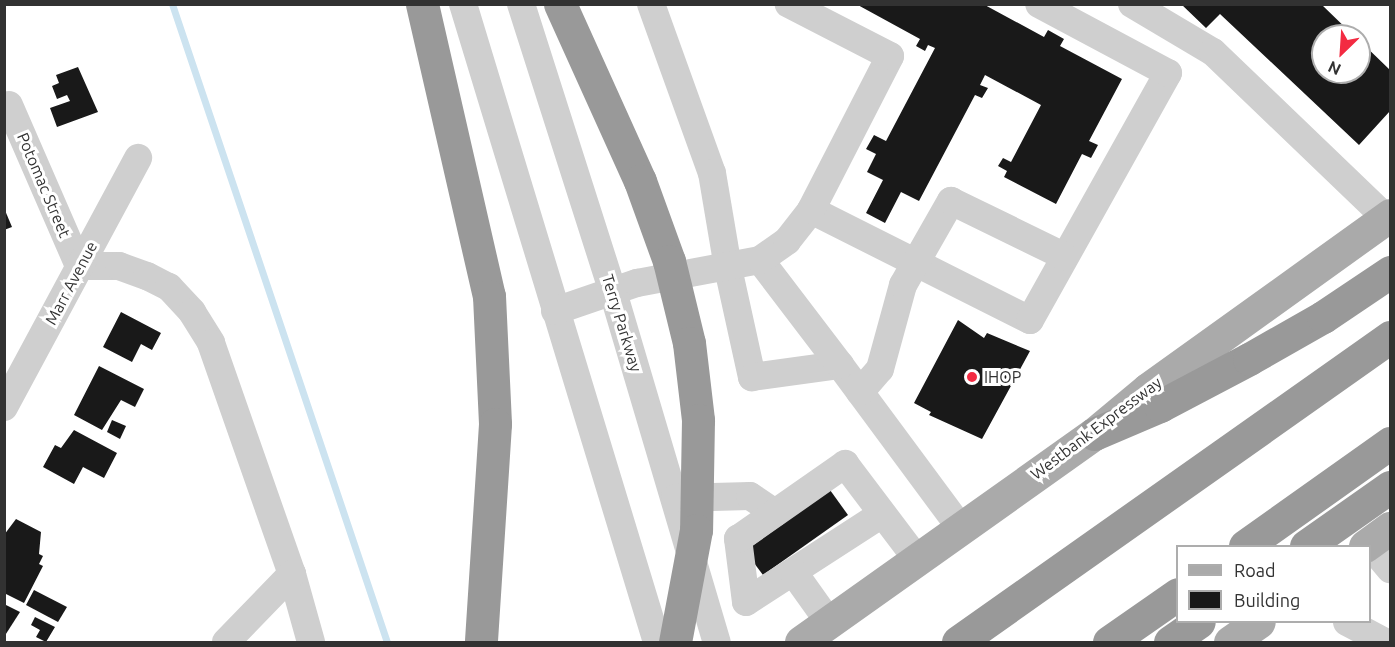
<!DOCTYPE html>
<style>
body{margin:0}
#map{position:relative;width:1395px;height:647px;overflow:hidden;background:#fff;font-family:Ubuntu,sans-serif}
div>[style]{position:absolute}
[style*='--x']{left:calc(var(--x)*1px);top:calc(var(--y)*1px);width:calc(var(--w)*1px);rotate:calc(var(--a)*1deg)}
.stream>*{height:7px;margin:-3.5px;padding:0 3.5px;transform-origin:3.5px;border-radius:3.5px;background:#cce3f0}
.building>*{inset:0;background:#191919}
.minor>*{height:28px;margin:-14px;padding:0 14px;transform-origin:14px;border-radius:14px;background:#cfcfcf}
.major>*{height:33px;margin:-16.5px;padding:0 16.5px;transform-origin:16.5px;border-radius:16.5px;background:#aaa}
.highway>*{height:33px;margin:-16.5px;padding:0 16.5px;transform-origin:16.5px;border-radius:16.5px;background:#999}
.highway-bridge>*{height:33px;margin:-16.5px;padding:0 16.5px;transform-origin:16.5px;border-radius:16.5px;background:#999}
.dots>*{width:16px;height:16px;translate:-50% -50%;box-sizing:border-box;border:3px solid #fff;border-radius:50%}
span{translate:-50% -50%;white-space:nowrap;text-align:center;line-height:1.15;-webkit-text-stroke:6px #fff;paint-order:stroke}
.street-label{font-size:16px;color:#323232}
.poi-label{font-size:16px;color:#323232}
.left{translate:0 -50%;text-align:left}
.frame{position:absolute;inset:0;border:6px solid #323232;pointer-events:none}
.legend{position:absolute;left:1176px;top:545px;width:195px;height:78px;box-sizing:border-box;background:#fff;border:2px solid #adadad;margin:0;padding:8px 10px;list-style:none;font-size:18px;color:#323232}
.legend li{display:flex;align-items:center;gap:12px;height:30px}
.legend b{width:30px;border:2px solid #adadad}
.north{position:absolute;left:1311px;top:24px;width:60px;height:60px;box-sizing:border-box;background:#fff;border:2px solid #adadad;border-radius:50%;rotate:205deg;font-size:16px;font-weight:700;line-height:24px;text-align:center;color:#323232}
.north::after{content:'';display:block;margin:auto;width:21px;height:27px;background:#f32b42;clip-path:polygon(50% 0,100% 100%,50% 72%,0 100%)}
</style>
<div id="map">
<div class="stream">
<div style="--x:172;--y:4;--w:673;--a:71.38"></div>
</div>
<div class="building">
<div style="clip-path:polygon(856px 4px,983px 4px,1044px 37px,1048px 30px,1064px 39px,1060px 46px,1122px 79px,1089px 141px,1098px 145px,1091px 158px,1082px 154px,1056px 204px,1004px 177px,1007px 171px,998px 166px,1003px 158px,1011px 162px,1041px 105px,985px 75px,980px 85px,988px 88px,982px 98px,975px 95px,919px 201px,901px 192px,885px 223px,866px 213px,883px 180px,867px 172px,876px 154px,866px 149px,874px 135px,886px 141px,935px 48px,928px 45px,925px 51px,916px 46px,920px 39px)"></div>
<div style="clip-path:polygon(1181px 4px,1321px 4px,1354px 36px,1323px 36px,1323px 72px,1359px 72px,1359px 40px,1390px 70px,1390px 111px,1359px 145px,1220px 14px,1206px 28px)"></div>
<div style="clip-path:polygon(78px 67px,98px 112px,57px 127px,50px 108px,70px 101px,67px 95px,57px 99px,52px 86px,59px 83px,56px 75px)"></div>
<div style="clip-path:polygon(4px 208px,12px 227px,4px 230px)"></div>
<div style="clip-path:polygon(121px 312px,161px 333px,152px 350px,141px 344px,132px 362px,103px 347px)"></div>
<div style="clip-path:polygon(958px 320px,984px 338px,987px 333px,1030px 351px,982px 439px,929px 415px,931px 412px,914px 403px)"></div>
<div style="clip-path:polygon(99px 366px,144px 389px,135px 407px,121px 400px,102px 430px,74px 415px)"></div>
<div style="clip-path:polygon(112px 420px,126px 426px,120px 439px,107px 432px)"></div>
<div style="clip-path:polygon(74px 430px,117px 453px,104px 478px,83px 467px,74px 484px,43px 467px,55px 445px,61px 448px)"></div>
<div style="clip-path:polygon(830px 490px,848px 515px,763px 575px,745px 551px)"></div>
<div style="clip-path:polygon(16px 519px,41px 532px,39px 554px,43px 556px,39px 564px,43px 566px,24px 603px,4px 593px,4px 535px)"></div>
<div style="clip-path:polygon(34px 590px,67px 607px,58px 622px,26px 605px)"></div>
<div style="clip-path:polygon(4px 604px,20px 612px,4px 637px)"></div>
<div style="clip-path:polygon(35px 617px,55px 627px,46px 642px,36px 637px,40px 630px,31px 625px)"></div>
</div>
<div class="minor">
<div style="--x:463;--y:4;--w:667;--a:73.09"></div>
<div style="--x:521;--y:4;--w:302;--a:72.3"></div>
<div style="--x:613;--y:292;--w:365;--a:73.5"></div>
<div style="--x:651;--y:4;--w:180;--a:70.2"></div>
<div style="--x:712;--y:173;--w:96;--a:80.4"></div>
<div style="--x:728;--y:268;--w:112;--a:77.6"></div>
<div style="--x:752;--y:377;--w:89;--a:-7.8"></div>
<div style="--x:840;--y:365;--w:200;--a:53.5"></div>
<div style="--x:1132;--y:4;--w:94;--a:30.7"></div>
<div style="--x:1213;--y:52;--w:240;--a:43.8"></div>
<div style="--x:9;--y:105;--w:176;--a:66.5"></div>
<div style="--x:811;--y:210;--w:245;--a:26.7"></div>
<div style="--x:1030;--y:320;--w:283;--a:-60.8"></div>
<div style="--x:1168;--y:73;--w:146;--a:-151.9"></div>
<div style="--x:760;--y:260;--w:132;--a:52.7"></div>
<div style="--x:79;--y:266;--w:40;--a:0"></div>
<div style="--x:119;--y:266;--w:30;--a:20"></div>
<div style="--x:147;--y:276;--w:25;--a:27"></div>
<div style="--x:169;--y:287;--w:34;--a:47"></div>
<div style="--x:192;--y:312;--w:36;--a:58"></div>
<div style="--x:211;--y:343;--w:245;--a:70.7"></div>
<div style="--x:292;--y:574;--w:71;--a:74.4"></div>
<div style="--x:555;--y:311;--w:87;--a:-18.9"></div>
<div style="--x:637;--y:283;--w:125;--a:-10.6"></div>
<div style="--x:760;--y:260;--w:33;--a:-35"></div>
<div style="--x:787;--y:241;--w:39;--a:-52"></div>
<div style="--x:811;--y:210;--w:173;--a:-62.8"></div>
<div style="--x:890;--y:56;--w:114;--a:-152.8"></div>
<div style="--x:860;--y:392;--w:30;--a:-49"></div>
<div style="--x:880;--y:369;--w:87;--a:-74.7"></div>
<div style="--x:903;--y:285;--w:97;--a:-60.3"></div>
<div style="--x:951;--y:201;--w:126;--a:26"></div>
<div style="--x:4;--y:407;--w:283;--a:-61.7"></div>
<div style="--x:675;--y:498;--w:75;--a:-1.5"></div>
<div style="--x:750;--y:496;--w:30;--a:34"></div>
<div style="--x:882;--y:514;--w:162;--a:147.1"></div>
<div style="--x:746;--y:602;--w:64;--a:-97.2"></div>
<div style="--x:738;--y:539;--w:131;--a:-35"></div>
<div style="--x:845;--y:464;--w:118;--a:52.9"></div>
<div style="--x:1369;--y:544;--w:33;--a:50"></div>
<div style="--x:794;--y:573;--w:60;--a:54.5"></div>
<div style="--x:1347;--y:622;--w:43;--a:27.8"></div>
<div style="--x:226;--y:642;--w:95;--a:-45.9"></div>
</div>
<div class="major">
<div style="--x:1365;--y:546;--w:31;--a:-36"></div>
<div style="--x:801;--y:642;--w:359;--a:-35.4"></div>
<div style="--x:1094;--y:434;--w:70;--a:-39.8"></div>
<div style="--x:1148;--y:389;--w:298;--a:-35.7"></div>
<div style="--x:1230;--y:642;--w:35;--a:-35"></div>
</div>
<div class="highway">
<div style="--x:422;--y:4;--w:300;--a:77.1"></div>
<div style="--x:489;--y:296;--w:128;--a:87.3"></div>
<div style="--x:495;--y:424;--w:218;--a:93.7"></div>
<div style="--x:560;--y:4;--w:194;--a:65.7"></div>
<div style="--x:1094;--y:434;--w:72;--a:-23"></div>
<div style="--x:1160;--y:406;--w:101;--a:-27.8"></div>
<div style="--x:1249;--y:359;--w:85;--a:-29.6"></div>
<div style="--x:1323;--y:317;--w:81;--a:-33.9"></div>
<div style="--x:1245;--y:546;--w:178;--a:-35.4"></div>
<div style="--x:1306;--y:546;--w:103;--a:-35.1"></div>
<div style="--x:958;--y:642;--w:529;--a:-35.22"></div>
<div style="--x:1109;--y:642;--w:84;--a:-34.8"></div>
<div style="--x:1170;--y:642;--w:35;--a:-35"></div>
</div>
<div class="highway-bridge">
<div style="--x:640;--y:181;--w:85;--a:70.1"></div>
<div style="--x:669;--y:261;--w:84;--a:76.3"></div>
<div style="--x:689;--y:343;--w:78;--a:83.3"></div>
<div style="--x:698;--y:420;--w:110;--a:91"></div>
<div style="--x:696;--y:530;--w:114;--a:100.6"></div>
</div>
<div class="dots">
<div style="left:972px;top:377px;background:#f32b42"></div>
</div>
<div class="street-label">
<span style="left:44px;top:185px;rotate:67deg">Potomac Street</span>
<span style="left:71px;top:283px;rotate:-62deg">Marr Avenue</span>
<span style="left:622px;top:323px;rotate:73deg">Terry Parkway</span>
<span style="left:1096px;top:428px;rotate:-37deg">Westbank Expressway</span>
</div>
<div class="poi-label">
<span class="left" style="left:984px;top:377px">IHOP</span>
</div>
<div class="frame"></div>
<ul class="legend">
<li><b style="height:8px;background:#aaa"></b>Road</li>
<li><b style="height:16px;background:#191919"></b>Building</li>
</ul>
<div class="north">N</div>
</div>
